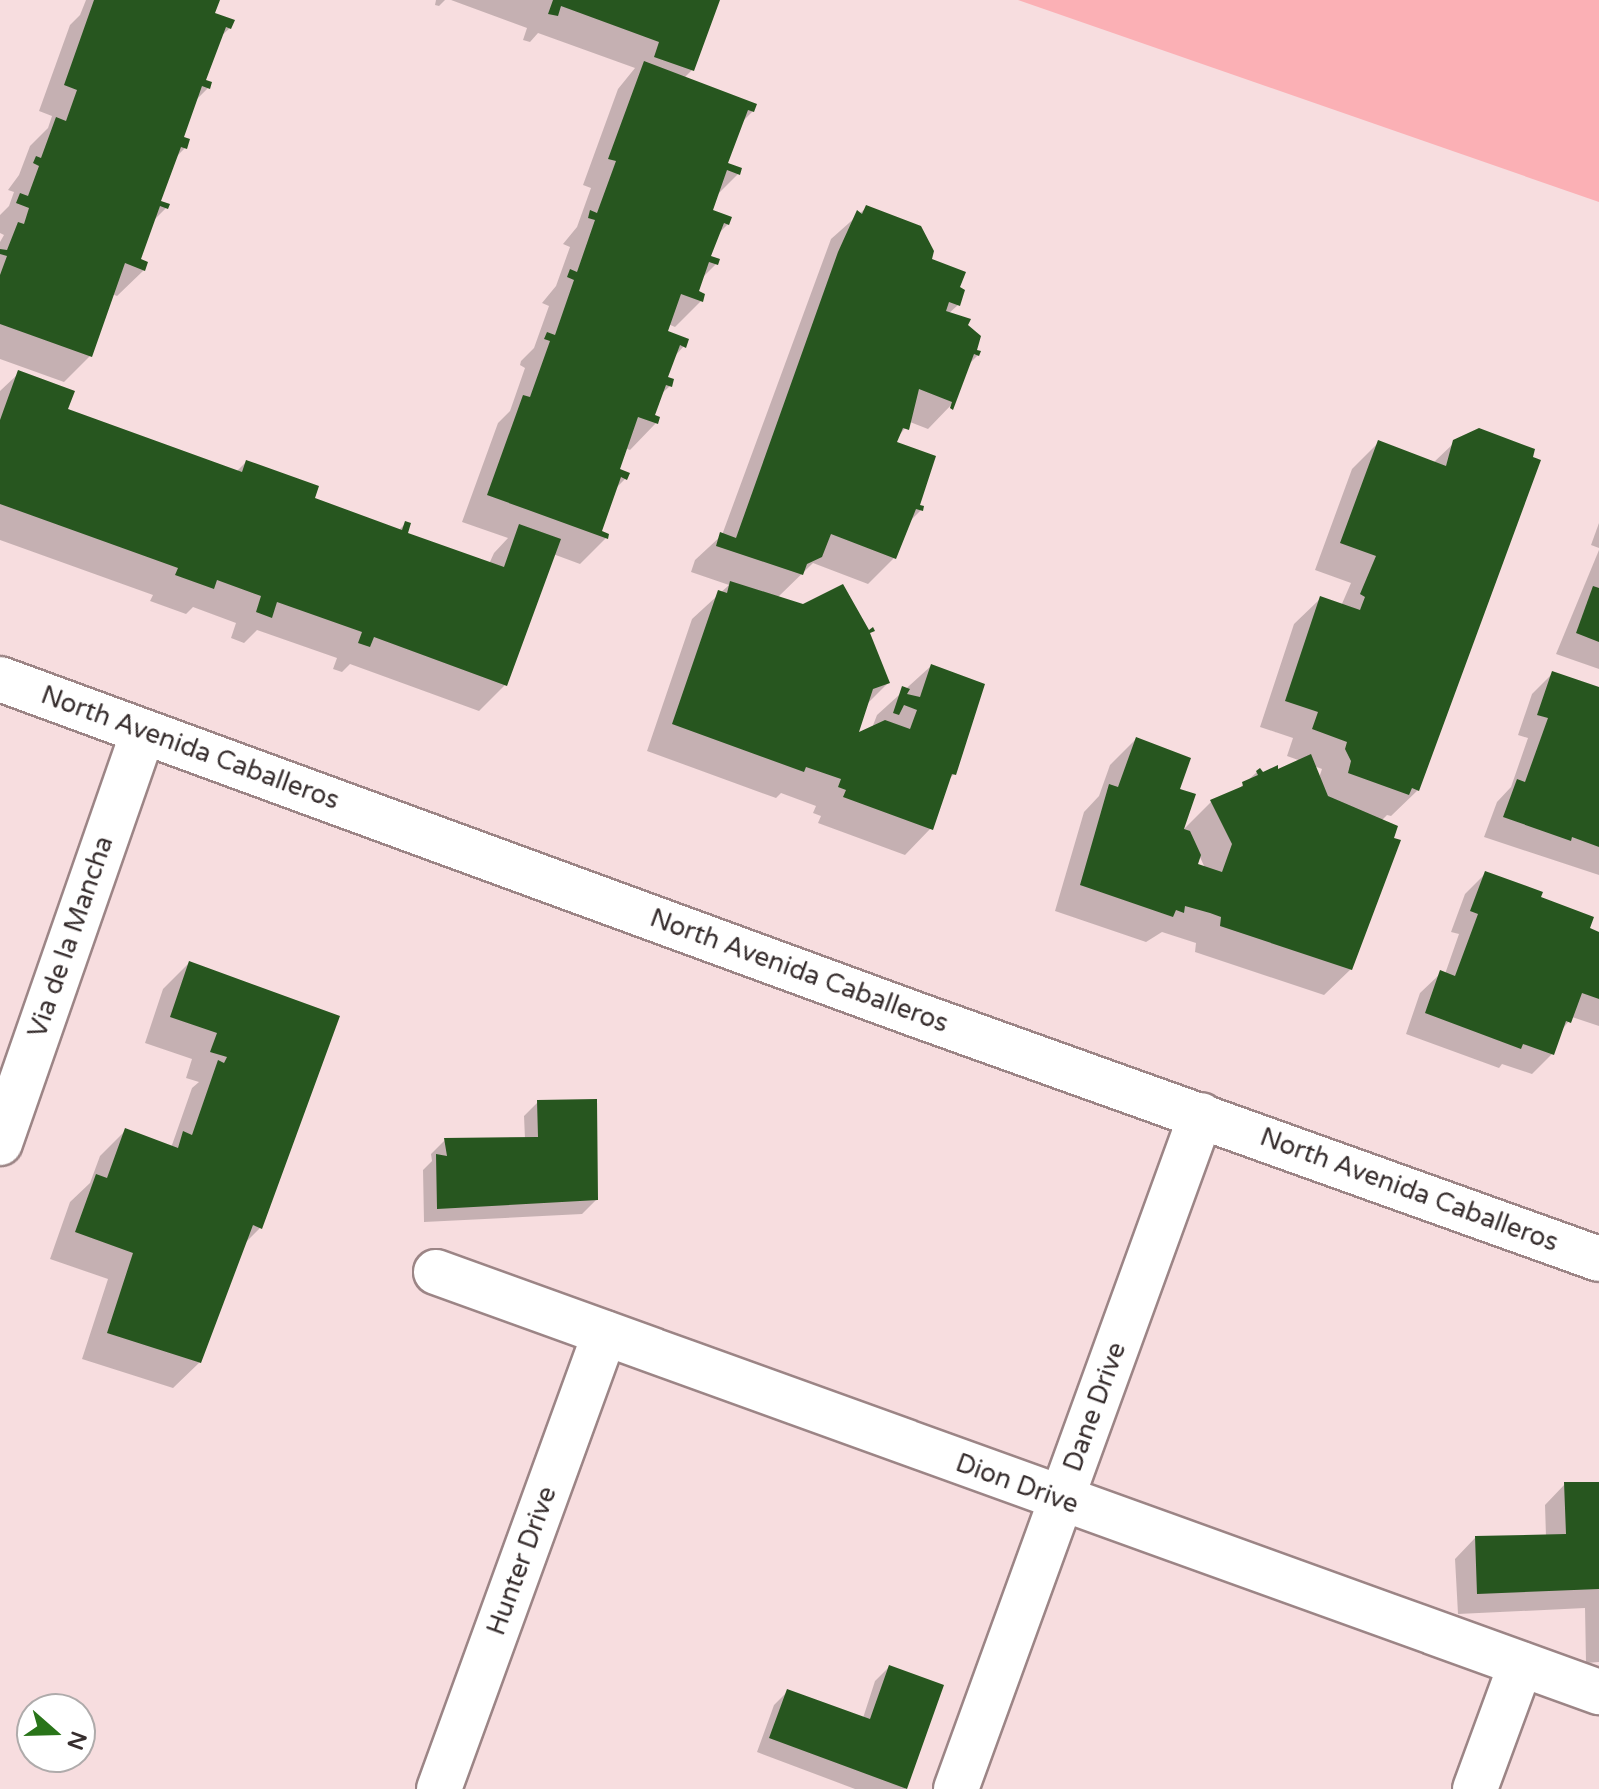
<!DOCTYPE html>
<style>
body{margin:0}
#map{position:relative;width:1599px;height:1789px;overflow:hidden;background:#f7dddf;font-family:"Varela Round",sans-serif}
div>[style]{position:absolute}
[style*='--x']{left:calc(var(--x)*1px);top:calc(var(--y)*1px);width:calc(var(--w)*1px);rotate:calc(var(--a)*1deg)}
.green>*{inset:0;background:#fbb0b5}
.shadow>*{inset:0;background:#0003}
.building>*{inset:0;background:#27561f}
.roads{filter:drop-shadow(2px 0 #9c8586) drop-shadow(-2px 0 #9c8586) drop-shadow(0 2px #9c8586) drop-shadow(0 -2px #9c8586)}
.minor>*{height:44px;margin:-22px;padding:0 22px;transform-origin:22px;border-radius:22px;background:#fff}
.tertiary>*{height:44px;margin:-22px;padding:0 22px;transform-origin:22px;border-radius:22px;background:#fff}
span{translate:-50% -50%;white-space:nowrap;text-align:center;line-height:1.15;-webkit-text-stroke:8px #fff;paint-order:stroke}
.street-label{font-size:26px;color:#372e2e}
.north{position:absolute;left:16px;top:1693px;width:80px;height:80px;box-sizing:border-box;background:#fff;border:2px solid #afabab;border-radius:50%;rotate:110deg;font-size:22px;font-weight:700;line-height:32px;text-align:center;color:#372e2e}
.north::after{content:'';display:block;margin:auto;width:28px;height:36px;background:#297419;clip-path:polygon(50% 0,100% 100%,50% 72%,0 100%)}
</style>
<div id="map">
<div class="green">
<div style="clip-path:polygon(1018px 0,1599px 0,1599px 202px)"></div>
</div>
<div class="shadow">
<div style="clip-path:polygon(86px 0,218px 0,213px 14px,230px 28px,219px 38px,203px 81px,208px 88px,195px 101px,182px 138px,185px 148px,174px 159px,159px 202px,166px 208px,152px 222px,138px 261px,144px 270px,117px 296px,112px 294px,90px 356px,64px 382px,0 359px,0 242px,4px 235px,0 233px,0 215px,9px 206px,14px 192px,8px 190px,19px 175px,30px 146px,48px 128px,52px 116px,39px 111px,70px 25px,80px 15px)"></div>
<div style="clip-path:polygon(436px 0,445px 0,439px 6px,435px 5px)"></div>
<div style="clip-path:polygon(451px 0,717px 0,692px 70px,684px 78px,753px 111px,741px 123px,726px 164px,738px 174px,716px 196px,710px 212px,728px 224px,717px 235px,709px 257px,716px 264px,701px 279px,696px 293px,701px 301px,675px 327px,668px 324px,665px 333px,684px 346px,674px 357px,666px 378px,670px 386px,659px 396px,652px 416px,656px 423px,630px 450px,625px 448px,617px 470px,626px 478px,615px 489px,599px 532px,606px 538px,580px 564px,553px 554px,505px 685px,479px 711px,350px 664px,342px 672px,333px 669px,337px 658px,257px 630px,244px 643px,231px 638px,236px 623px,193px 607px,186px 614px,150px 601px,153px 595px,0 540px,0 391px,19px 373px,66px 410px,236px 472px,246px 462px,313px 499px,399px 530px,406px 523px,405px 534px,489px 564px,494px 553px,508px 538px,462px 522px,498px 423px,510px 411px,525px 368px,520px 365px,521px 361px,534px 348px,549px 306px,542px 303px,556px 286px,570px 247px,563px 244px,577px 227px,591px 188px,583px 185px,618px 89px,635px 68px,538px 33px,530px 42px,523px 40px,527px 28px)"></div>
<div style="clip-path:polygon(867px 207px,957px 288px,958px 305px,948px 314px,965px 325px,978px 355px,967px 366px,954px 402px,928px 429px,910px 422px,893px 443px,921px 510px,908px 523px,894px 558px,868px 584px,813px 563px,777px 598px,888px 683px,866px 705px,856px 735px,872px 728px,877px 715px,931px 666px,954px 774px,947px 781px,931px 828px,905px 855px,818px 823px,821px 816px,813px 813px,816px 806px,781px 793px,776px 798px,647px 751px,692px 619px,729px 585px,691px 572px,695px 560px,722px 535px,831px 239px)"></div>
<div style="clip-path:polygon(evenodd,1455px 442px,1418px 790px,1391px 816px,1387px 815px,1381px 821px,1351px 969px,1324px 995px,1195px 952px,1196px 943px,1162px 932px,1146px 942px,1055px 911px,1084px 812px,1099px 796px,1110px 765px,1136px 739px,1177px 790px,1182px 831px,1212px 801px,1235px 792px,1257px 772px,1276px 772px,1301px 761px,1287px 756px,1293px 738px,1260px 727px,1294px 624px,1321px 598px,1341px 606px,1351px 583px,1315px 570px,1352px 469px,1378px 443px,1433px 463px,1455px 442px,1314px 766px,1322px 769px,1319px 778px,1314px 766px,1455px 442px,1199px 855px,1205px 868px,1195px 865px,1199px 855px)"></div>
<div style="clip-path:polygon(1599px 523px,1599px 548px,1591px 545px)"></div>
<div style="clip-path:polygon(1599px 550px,1599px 669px,1556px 654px)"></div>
<div style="clip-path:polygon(1553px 673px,1599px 689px,1599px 875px,1484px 837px,1497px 802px,1511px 787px,1528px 738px,1518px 735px,1532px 694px)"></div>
<div style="clip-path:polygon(1486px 873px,1599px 934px,1599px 1026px,1572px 1017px,1561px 1031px,1552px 1054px,1532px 1074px,1502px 1064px,1499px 1068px,1406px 1034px,1420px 993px,1441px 973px,1445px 974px,1459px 934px,1451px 932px,1465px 894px)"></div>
<div style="clip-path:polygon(189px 963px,338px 1017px,260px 1228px,244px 1244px,200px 1362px,173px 1388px,82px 1359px,108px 1279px,50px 1259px,70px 1202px,90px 1183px,100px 1156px,126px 1130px,170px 1147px,172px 1145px,192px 1088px,199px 1082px,186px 1078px,192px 1059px,145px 1043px,163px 989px)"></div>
<div style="clip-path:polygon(538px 1102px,596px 1200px,582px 1214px,424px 1222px,423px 1170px,432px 1161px,431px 1154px,445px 1140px,525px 1139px,524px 1116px)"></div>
<div style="clip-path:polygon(1565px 1484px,1599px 1484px,1599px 1662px,1586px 1663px,1585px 1608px,1458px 1614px,1455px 1559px,1475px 1538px,1546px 1537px,1545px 1505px)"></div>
<div style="clip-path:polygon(889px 1667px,941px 1686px,905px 1789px,855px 1789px,757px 1752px,774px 1705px,788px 1691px,863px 1718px,875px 1681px)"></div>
</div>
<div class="building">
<div style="clip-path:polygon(94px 0,220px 0,215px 13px,235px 20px,231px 29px,226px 27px,206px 80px,212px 82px,210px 89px,202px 86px,184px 137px,190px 139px,187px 149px,181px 147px,161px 201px,170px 204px,168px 209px,160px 206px,141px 259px,148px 262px,145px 271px,125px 263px,92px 357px,0 324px,0 275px,7px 256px,0 254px,0 249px,7px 250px,18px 222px,24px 224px,29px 208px,16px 203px,20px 193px,28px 196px,39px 166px,33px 163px,36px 156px,41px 158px,56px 117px,66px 121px,77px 90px,64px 85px)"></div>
<div style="clip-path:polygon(553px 0,720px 0,694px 71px,654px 57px,659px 42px,561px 6px,558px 16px,548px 14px)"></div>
<div style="clip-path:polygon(644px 61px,757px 104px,754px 112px,748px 110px,728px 163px,742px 168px,740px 175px,727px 170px,713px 210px,732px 217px,729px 225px,724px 223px,711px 256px,720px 259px,718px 265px,709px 262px,699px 291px,705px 294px,703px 302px,681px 294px,668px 331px,689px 339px,686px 348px,680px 345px,668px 377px,674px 379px,672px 387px,666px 385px,655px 415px,660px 417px,658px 424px,638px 417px,620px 469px,630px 473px,627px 480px,621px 477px,602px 531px,609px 534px,608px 539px,487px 495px,523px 395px,530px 397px,550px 341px,544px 339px,547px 332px,555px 335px,574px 280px,567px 277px,570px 269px,577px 272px,595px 220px,588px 218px,590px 210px,597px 213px,616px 161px,608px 159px)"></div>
<div style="clip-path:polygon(866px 205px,921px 226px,934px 251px,932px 259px,966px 272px,960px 287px,965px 290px,960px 306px,949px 302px,946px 311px,971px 319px,968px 325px,981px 336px,977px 350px,981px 351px,979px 356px,974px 354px,953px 410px,950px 408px,952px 402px,919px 389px,909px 430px,903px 428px,897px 442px,936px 456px,920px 505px,924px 506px,923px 511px,916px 509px,896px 559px,831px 534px,822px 557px,807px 564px,803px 575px,716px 546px,720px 532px,736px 538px,838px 252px,857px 210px,862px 214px)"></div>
<div style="clip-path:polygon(18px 370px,75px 391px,68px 409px,242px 472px,246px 460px,319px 486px,315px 498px,402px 530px,405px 521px,411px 523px,408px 533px,504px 567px,519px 524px,561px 539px,507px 686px,374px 637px,370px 647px,358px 643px,362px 632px,277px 602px,272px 618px,256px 612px,261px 596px,217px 580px,214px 589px,175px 575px,178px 568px,0 504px,0 420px)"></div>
<div style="clip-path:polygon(1479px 428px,1535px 449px,1533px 457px,1541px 460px,1419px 791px,1412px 788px,1409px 795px,1348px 773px,1351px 761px,1345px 749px,1347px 742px,1312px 729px,1318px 712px,1285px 701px,1320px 596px,1360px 610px,1365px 597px,1360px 594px,1376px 556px,1340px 543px,1378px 440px,1446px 466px,1453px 440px)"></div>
<div style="clip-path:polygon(730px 581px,803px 604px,843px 584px,869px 630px,873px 627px,875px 631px,870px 633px,890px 683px,873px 689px,859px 732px,885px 720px,910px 729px,917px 710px,904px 705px,899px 715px,893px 713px,902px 686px,910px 689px,907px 694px,920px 697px,931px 664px,985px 684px,956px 775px,952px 774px,933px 830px,843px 797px,846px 790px,838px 787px,841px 779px,806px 767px,804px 772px,672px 724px,718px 590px,727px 593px)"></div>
<div style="clip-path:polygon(1593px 586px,1599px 588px,1599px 642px,1576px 633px)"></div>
<div style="clip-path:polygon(1552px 671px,1599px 687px,1599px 847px,1572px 837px,1571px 841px,1503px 817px,1517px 779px,1525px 782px,1548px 718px,1537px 715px)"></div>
<div style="clip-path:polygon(1136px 737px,1191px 758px,1180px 789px,1196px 794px,1184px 829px,1190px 831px,1201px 855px,1198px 864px,1222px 872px,1232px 844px,1210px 800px,1243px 786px,1242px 782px,1258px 775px,1256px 771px,1260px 768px,1263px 772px,1278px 765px,1278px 769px,1311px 754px,1328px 796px,1398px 826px,1394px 838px,1401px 840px,1352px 970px,1220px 926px,1221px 917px,1210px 913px,1185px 906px,1184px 913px,1176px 910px,1173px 917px,1080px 885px,1109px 784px,1118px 787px)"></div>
<div style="clip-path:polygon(1485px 871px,1543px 892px,1541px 897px,1594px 917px,1590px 928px,1599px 932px,1599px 999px,1582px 993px,1571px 1023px,1566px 1021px,1554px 1055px,1523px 1044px,1521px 1049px,1425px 1013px,1440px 970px,1455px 976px,1478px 914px,1470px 911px)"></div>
<div style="clip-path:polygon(189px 961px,340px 1016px,262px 1229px,253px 1225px,201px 1363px,107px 1333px,133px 1253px,75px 1232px,96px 1174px,107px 1178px,125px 1128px,178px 1148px,183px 1131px,192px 1135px,218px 1060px,224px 1063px,227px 1057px,210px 1052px,217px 1033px,170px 1017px)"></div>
<div style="clip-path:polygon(597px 1099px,598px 1200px,437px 1209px,436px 1154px,447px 1156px,444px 1138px,538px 1137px,537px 1100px)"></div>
<div style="clip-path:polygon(1564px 1482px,1599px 1482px,1599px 1589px,1477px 1594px,1475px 1536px,1566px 1534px)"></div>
<div style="clip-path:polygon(889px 1665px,944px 1685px,907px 1789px,769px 1738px,787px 1689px,870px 1719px)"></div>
</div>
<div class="roads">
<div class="minor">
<div style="--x:0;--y:1143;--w:435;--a:-70.8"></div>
<div style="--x:436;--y:1272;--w:1237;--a:19.86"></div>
<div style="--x:439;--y:1789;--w:485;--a:-70"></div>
<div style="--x:956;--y:1789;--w:717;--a:-70.02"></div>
<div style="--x:1475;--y:1789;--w:133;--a:-69.8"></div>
</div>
<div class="tertiary">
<div style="--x:0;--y:679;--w:980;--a:20.12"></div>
<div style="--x:920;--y:1016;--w:721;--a:19.69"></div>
</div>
</div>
<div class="street-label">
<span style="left:190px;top:748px;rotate:20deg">North Avenida Caballeros</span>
<span style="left:71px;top:937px;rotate:-71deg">Via de la Mancha</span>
<span style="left:799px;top:971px;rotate:20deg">North Avenida Caballeros</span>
<span style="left:1409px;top:1190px;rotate:20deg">North Avenida Caballeros</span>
<span style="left:1095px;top:1407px;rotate:-70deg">Dane Drive</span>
<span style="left:1017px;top:1484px;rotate:20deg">Dion Drive</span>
<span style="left:522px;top:1561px;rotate:-70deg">Hunter Drive</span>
</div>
<div class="north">N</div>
</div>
